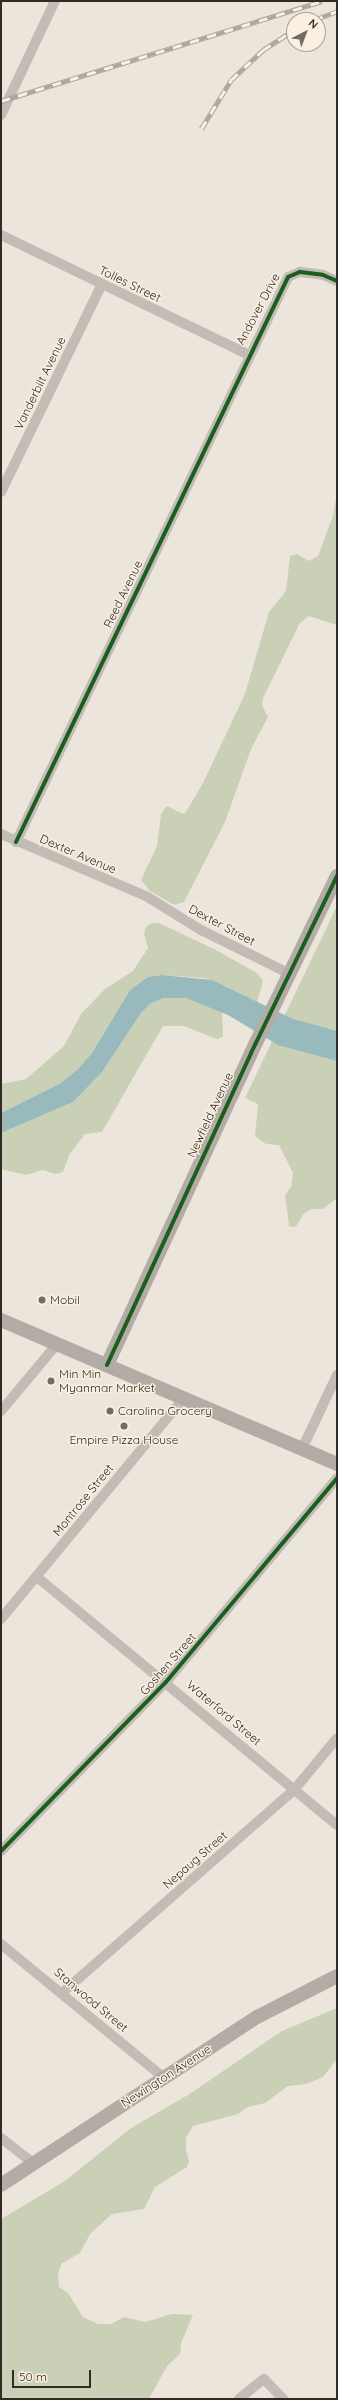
<!DOCTYPE html>
<style>
body{margin:0}
#map{position:relative;width:338px;height:2400px;overflow:hidden;background:#ebe5db;font-family:Quicksand,sans-serif}
div>[style]{position:absolute}
[style*='--x']{left:calc(var(--x)*1px);top:calc(var(--y)*1px);width:calc(var(--w)*1px);rotate:calc(var(--a)*1deg)}
.green>*{inset:0;background:#cad0b5}
.water>*{inset:0;background:#98babc}
.street>*{height:10px;margin:-5px;padding:0 5px;transform-origin:5px;border-radius:5px;background:#c3bcb5}
.secondary>*{height:14px;margin:-7px;padding:0 7px;transform-origin:7px;border-radius:7px;background:#b3aca5}
.rail>*{height:4.5px;margin-top:-2.25px;transform-origin:0;background:repeating-linear-gradient(90deg,#f9f0e1 0 9px,#aba59f 0 18px);box-sizing:border-box;border-block:1px solid #aba59f}
.cycleway>*{height:4px;margin:-2px;padding:0 2px;transform-origin:2px;border-radius:2px;background:#1b5e20}
.dots>*{width:11px;height:11px;translate:-50% -50%;box-sizing:border-box;border:2px solid #f9f0e1;border-radius:50%}
span{translate:-50% -50%;white-space:nowrap;text-align:center;line-height:1.15;-webkit-text-stroke:3px #f9f0e1;paint-order:stroke}
.street-label{font-size:12px;color:#332a24}
.poi-label{font-size:12px;color:#332a24}
.left{translate:0 -50%;text-align:left}
.frame{position:absolute;inset:0;border:2px solid #332a24;pointer-events:none}
.north{position:absolute;left:286px;top:12px;width:40px;height:40px;box-sizing:border-box;background:#f9f0e1;border:1px solid #aaa195;border-radius:50%;rotate:42deg;font-size:11px;font-weight:700;line-height:16px;text-align:center;color:#332a24}
.north::after{content:'';display:block;margin:auto;width:14px;height:18px;background:#736b64;clip-path:polygon(50% 0,100% 100%,50% 72%,0 100%)}
.scale{position:absolute;left:12px;top:2370px;width:79px;height:18px;box-sizing:border-box;border:2px solid #332a24;border-top:0;padding-left:5px;font-size:12px;line-height:14px;white-space:nowrap;color:#332a24;-webkit-text-stroke:3px #f9f0e1;paint-order:stroke}
</style>
<div id="map">
<div class="green">
<div style="clip-path:polygon(337px 493px,337px 625px,309px 616px,300px 623px,263px 698px,262px 705px,268px 717px,251px 749px,225px 822px,184px 902px,174px 905px,150px 891px,141px 880px,157px 846px,161px 814px,167px 806px,183px 814px,186px 812px,203px 783px,245px 694px,269px 612px,286px 591px,290px 556px,297px 554px,309px 561px,318px 556px,333px 516px)"></div>
<div style="clip-path:polygon(337px 906px,337px 1198px,323px 1209px,312px 1209px,303px 1214px,296px 1227px,289px 1226px,285px 1195px,291px 1187px,293px 1173px,279px 1145px,266px 1144px,255px 1136px,258px 1104px,245px 1098px)"></div>
<div style="clip-path:polygon(152px 923px,159px 923px,216px 950px,257px 973px,263px 981px,257px 1002px,205px 978px,162px 975px,148px 977px,130px 990px,92px 1053px,78px 1069px,61px 1083px,1px 1113px,1px 1084px,26px 1079px,64px 1046px,81px 1014px,105px 989px,133px 971px,148px 948px,144px 934px,146px 927px)"></div>
<div style="clip-path:polygon(164px 998px,186px 998px,222px 1012px,223px 1037px,217px 1039px,184px 1026px,163px 1026px,102px 1132px,85px 1134px,69px 1155px,63px 1172px,56px 1174px,43px 1170px,26px 1175px,1px 1169px,1px 1133px,73px 1102px,102px 1072px,141px 1013px,151px 1003px)"></div>
<div style="clip-path:polygon(337px 2008px,337px 2059px,323px 2077px,306px 2084px,288px 2086px,265px 2103px,248px 2107px,238px 2114px,193px 2126px,186px 2138px,186px 2151px,189px 2161px,187px 2167px,155px 2187px,144px 2209px,112px 2214px,90px 2234px,80px 2253px,62px 2263px,58px 2273px,59px 2287px,68px 2293px,83px 2317px,98px 2324px,111px 2324px,124px 2317px,145px 2322px,172px 2314px,193px 2315px,181px 2343px,180px 2354px,167px 2366px,149px 2399px,1px 2399px,1px 2219px,65px 2181px,131px 2128px,188px 2095px,282px 2031px)"></div>
</div>
<div class="water">
<div style="clip-path:polygon(162px 975px,212px 980px,293px 1019px,337px 1031px,337px 1061px,278px 1045px,228px 1015px,186px 998px,164px 998px,151px 1003px,141px 1013px,102px 1072px,73px 1102px,1px 1133px,1px 1113px,61px 1083px,78px 1069px,92px 1053px,130px 990px,148px 977px)"></div>
</div>
<div class="street">
<div style="--x:1;--y:115;--w:126;--a:-64.7"></div>
<div style="--x:1;--y:235;--w:276;--a:25.8"></div>
<div style="--x:1;--y:492;--w:231;--a:-64.1"></div>
<div style="--x:1;--y:834;--w:158;--a:23.2"></div>
<div style="--x:146;--y:896;--w:65;--a:31.7"></div>
<div style="--x:201;--y:930;--w:97;--a:26.3"></div>
<div style="--x:16;--y:842;--w:627;--a:-64.29"></div>
<div style="--x:288;--y:277;--w:13;--a:-23"></div>
<div style="--x:300;--y:272;--w:23;--a:7"></div>
<div style="--x:323;--y:275;--w:15;--a:23"></div>
<div style="--x:1;--y:1411;--w:87;--a:-50.1"></div>
<div style="--x:302;--y:1449;--w:82;--a:-64.7"></div>
<div style="--x:37;--y:1577;--w:389;--a:39.6"></div>
<div style="--x:1;--y:1619;--w:287;--a:-50.4"></div>
<div style="--x:1;--y:1851;--w:236;--a:-45.7"></div>
<div style="--x:166;--y:1682;--w:266;--a:-50"></div>
<div style="--x:1;--y:1944;--w:211;--a:39.4"></div>
<div style="--x:62;--y:1993;--w:308;--a:-41.2"></div>
<div style="--x:294;--y:1790;--w:67;--a:-50.4"></div>
<div style="--x:1;--y:2138;--w:41;--a:38"></div>
<div style="--x:239;--y:2399;--w:32;--a:-39"></div>
<div style="--x:264;--y:2379;--w:28;--a:46"></div>
</div>
<div class="secondary">
<div style="--x:1;--y:1320;--w:366;--a:23.2"></div>
<div style="--x:107;--y:1365;--w:344;--a:-65.2"></div>
<div style="--x:251;--y:1053;--w:197;--a:-64.1"></div>
<div style="--x:1;--y:2185;--w:306;--a:-33.3"></div>
<div style="--x:257;--y:2017;--w:90;--a:-27.1"></div>
</div>
<div class="rail">
<div style="--x:314;--y:20;--w:25;--a:-21"></div>
<div style="--x:1;--y:101;--w:336;--a:-17.3"></div>
<div style="--x:201;--y:129;--w:57;--a:-58.5"></div>
<div style="--x:231;--y:80;--w:44;--a:-43.2"></div>
<div style="--x:263;--y:50;--w:37;--a:-33"></div>
</div>
<div class="cycleway">
<div style="--x:16;--y:842;--w:627;--a:-64.29"></div>
<div style="--x:288;--y:277;--w:13;--a:-23"></div>
<div style="--x:300;--y:272;--w:23;--a:7"></div>
<div style="--x:323;--y:275;--w:15;--a:23"></div>
<div style="--x:107;--y:1365;--w:344;--a:-65.2"></div>
<div style="--x:251;--y:1053;--w:197;--a:-64.1"></div>
<div style="--x:1;--y:1851;--w:236;--a:-45.7"></div>
<div style="--x:166;--y:1682;--w:266;--a:-50"></div>
</div>
<div class="dots">
<div style="left:42px;top:1300px;background:#736b64"></div>
<div style="left:51px;top:1381px;background:#736b64"></div>
<div style="left:110px;top:1411px;background:#736b64"></div>
<div style="left:124px;top:1426px;background:#736b64"></div>
</div>
<div class="street-label">
<span style="left:130px;top:284px;rotate:26deg">Tolles Street</span>
<span style="left:258px;top:309px;rotate:-62deg">Andover Drive</span>
<span style="left:40px;top:383px;rotate:-64deg">Vanderbilt Avenue</span>
<span style="left:123px;top:594px;rotate:-64deg">Reed Avenue</span>
<span style="left:78px;top:854px;rotate:23deg">Dexter Avenue</span>
<span style="left:222px;top:925px;rotate:28deg">Dexter Street</span>
<span style="left:210px;top:1115px;rotate:-65deg">Newfield Avenue</span>
<span style="left:83px;top:1500px;rotate:-51deg">Montrose Street</span>
<span style="left:168px;top:1664px;rotate:-49deg">Goshen Street</span>
<span style="left:224px;top:1713px;rotate:40deg">Waterford Street</span>
<span style="left:195px;top:1860px;rotate:-41deg">Nepaug Street</span>
<span style="left:91px;top:2000px;rotate:40deg">Stanwood Street</span>
<span style="left:166px;top:2076px;rotate:-33deg">Newington Avenue</span>
</div>
<div class="poi-label">
<span class="left" style="left:50px;top:1300px">Mobil</span>
<span class="left" style="left:59px;top:1381px">Min Min<br>Myanmar Market</span>
<span class="left" style="left:118px;top:1411px">Carolina Grocery</span>
<span style="left:124px;top:1440px">Empire Pizza House</span>
</div>
<div class="frame"></div>
<div class="north">N</div>
<div class="scale">50 m</div>
</div>
